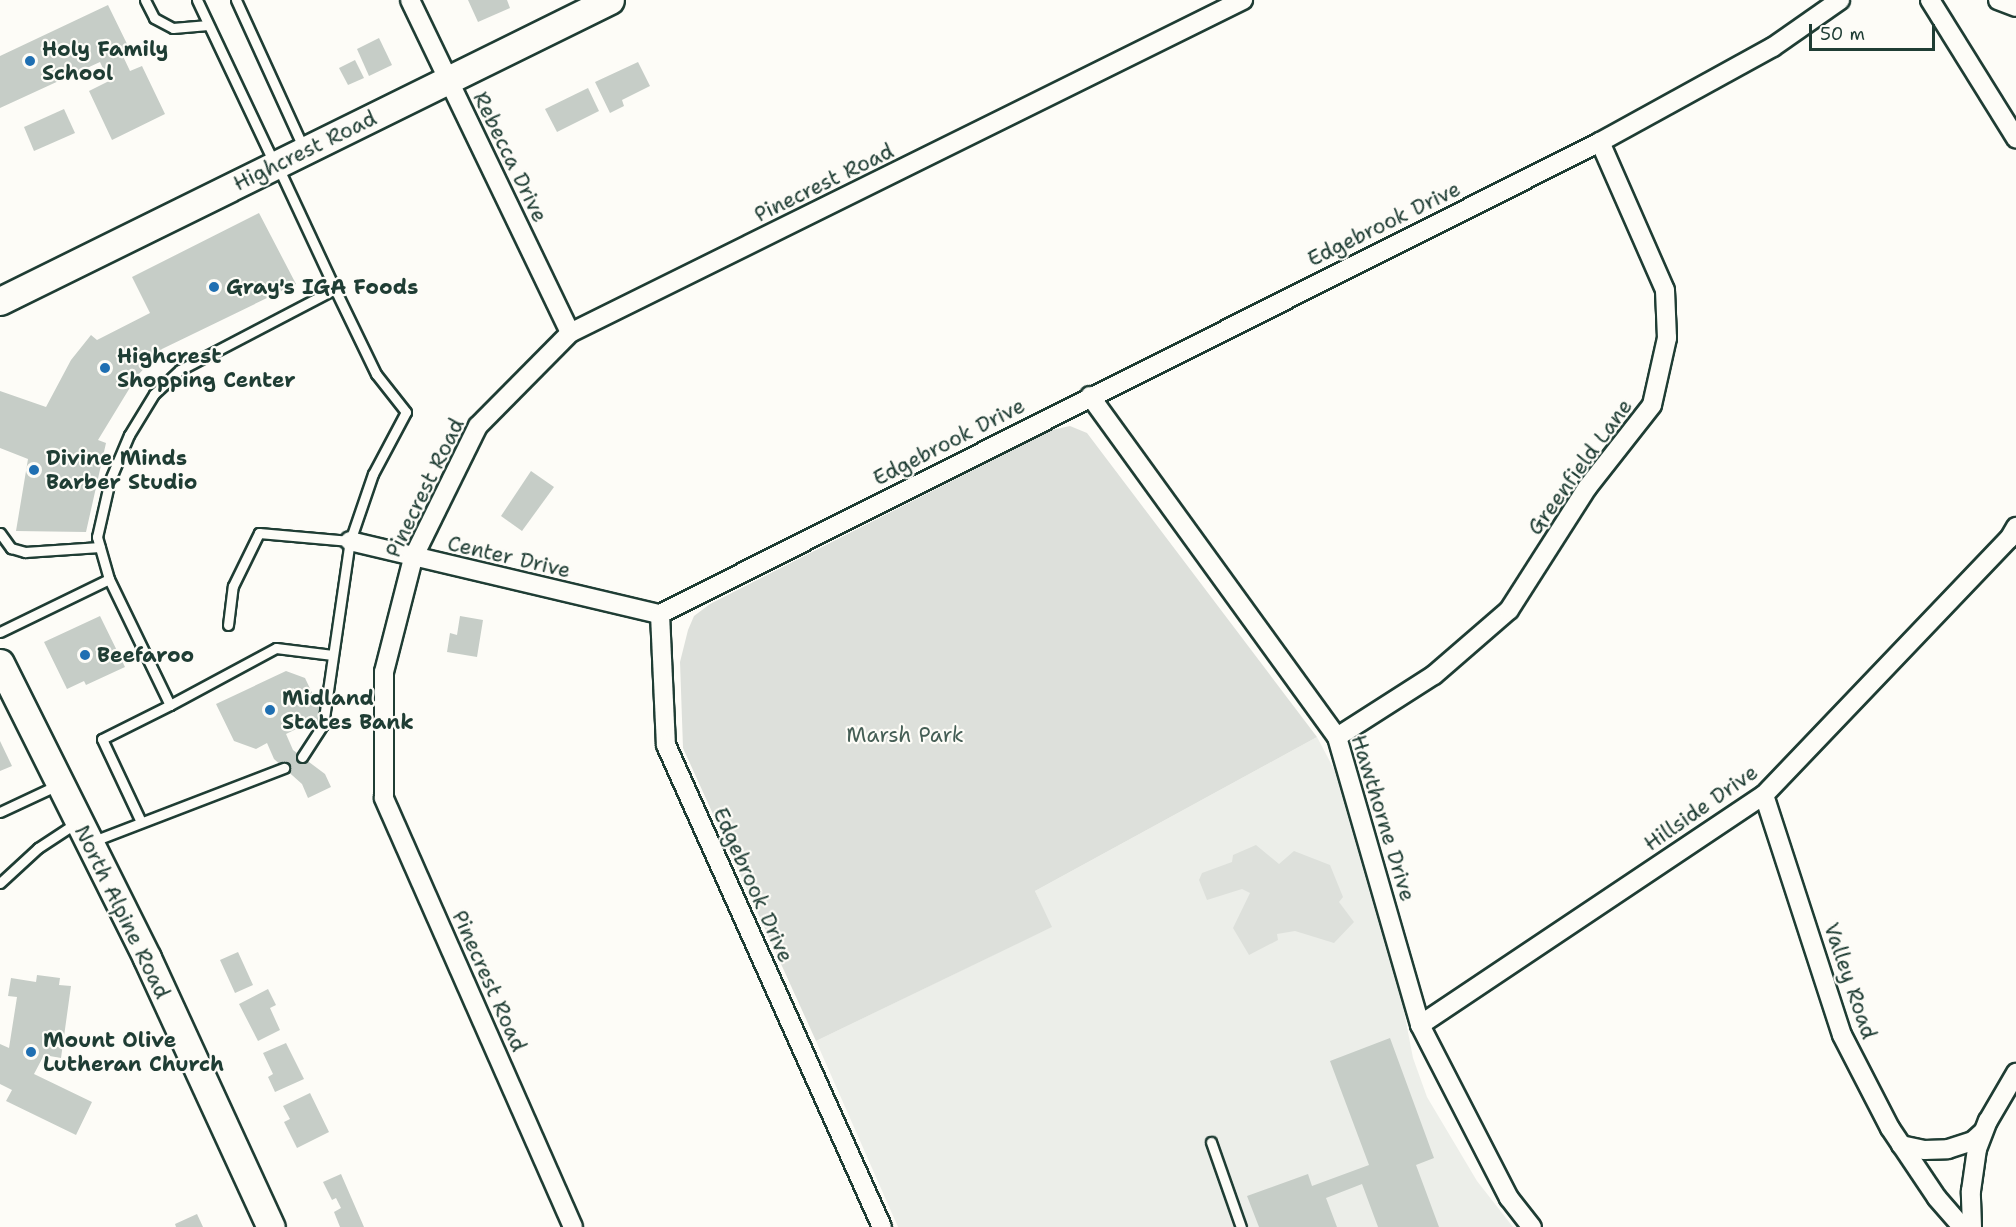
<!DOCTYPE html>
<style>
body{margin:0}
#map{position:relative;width:2016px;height:1227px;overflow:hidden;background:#fdfcf7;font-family:"Shantell Sans",sans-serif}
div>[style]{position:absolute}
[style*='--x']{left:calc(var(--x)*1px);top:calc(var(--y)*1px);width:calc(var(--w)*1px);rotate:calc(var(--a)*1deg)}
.built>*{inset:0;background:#eceee9}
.green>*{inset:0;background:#dde0db}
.building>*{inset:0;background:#c6cdc7}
.roads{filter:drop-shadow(2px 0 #1f3d34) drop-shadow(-2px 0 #1f3d34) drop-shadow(0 2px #1f3d34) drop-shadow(0 -2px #1f3d34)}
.lane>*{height:9px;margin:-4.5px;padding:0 4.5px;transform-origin:4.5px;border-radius:4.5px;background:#fdfcf7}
.street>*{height:18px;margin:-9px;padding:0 9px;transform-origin:9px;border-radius:9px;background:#fdfcf7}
.secondary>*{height:27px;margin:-13.5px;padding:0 13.5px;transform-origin:13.5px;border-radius:13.5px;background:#fdfcf7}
.dots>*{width:16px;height:16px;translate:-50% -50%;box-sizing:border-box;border:3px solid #fdfcf7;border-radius:50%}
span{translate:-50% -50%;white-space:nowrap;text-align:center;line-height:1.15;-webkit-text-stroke:4.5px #fdfcf7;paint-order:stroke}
.poi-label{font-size:21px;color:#1f3d34;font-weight:700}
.left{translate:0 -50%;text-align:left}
.street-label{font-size:21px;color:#1f3d34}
.park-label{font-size:21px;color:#455e55}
.scale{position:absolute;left:1809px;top:24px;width:126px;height:27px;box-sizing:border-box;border:3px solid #1f3d34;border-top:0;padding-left:8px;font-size:18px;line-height:21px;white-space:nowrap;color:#1f3d34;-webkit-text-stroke:4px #fdfcf7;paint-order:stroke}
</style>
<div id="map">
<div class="built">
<div style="clip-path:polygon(1317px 737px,1344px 788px,1395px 965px,1413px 1058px,1427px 1097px,1477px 1181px,1513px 1227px,898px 1227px,816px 1041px,1051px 927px,1035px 891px)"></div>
</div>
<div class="green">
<div style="clip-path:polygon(1070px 426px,1087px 433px,1317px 737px,1035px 891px,1052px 927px,816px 1041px,683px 748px,680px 662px,688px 630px,694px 616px,710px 604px,1052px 430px)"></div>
<div style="clip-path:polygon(1256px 845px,1279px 864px,1294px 851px,1330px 865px,1343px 897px,1339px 902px,1354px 922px,1334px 943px,1295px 931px,1277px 934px,1278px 940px,1249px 955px,1233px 928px,1250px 893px,1242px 889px,1207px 900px,1199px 880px,1202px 873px,1232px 862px,1233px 855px)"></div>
</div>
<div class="building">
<div style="clip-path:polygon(468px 0,507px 0,510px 8px,478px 22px)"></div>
<div style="clip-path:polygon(108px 5px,129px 48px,121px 52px,130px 71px,142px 66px,165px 114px,112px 140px,89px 91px,109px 81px,100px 62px,0 108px,0 56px)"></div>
<div style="clip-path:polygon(379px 38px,392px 65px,369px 76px,357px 49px)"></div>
<div style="clip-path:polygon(355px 60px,364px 78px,348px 85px,339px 68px)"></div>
<div style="clip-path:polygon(638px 62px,650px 86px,622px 100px,624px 106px,610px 113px,595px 82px)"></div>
<div style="clip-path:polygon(588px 88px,599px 111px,557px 132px,545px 109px)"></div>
<div style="clip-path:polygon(64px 109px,75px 133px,34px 151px,24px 127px)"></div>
<div style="clip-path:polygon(259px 213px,296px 284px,162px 349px,137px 376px,98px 440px,106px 443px,86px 532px,16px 531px,28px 459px,0 448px,0 391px,46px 407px,71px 360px,91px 335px,97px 340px,150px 313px,132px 277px)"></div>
<div style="clip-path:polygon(531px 471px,554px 487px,522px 531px,501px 516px)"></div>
<div style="clip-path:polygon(100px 616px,125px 667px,86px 685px,84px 681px,67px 689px,44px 642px)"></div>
<div style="clip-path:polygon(460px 616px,483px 620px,477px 657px,447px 652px,450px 633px,457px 635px)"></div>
<div style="clip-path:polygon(286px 671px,305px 678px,323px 716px,286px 734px,293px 750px,325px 774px,331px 787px,308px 798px,302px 784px,274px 759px,267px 743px,256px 749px,234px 741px,216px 704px)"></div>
<div style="clip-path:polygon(0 741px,12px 766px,0 771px)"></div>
<div style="clip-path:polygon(238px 952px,253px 985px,235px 993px,220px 960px)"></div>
<div style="clip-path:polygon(37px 975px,60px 978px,59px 985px,71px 986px,61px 1058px,44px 1055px,34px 1074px,92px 1102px,76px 1135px,6px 1101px,12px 1090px,0 1084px,0 1044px,9px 1048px,17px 997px,8px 996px,11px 978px,36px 982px)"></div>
<div style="clip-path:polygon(268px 989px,276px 1005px,270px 1008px,280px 1030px,258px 1041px,239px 1004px)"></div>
<div style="clip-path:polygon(1390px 1038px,1434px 1158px,1416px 1165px,1439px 1227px,1378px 1227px,1362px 1184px,1326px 1198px,1337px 1227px,1259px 1227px,1247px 1196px,1308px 1174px,1312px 1186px,1369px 1165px,1330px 1061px)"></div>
<div style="clip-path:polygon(286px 1043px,304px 1079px,275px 1092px,268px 1077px,273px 1074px,263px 1053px)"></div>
<div style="clip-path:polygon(310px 1093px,329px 1132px,297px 1148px,284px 1122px,290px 1119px,283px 1106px)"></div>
<div style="clip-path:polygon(341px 1174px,364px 1227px,340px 1227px,334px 1212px,341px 1208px,336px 1198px,332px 1200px,323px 1182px)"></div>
<div style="clip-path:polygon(197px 1214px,203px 1227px,176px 1227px,175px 1224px)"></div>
</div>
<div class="roads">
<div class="lane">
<div style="--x:145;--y:0;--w:20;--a:63"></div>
<div style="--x:154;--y:18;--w:21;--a:28"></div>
<div style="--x:173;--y:28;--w:35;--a:-5"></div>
<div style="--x:197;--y:0;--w:180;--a:64.7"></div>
<div style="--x:236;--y:0;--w:164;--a:65.5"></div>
<div style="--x:0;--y:533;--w:19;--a:54"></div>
<div style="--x:11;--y:548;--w:15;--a:16"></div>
<div style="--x:25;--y:552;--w:75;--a:-3.8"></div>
<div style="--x:109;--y:579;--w:140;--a:64.2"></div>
<div style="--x:170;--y:705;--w:76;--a:153.4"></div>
<div style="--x:102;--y:739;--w:92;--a:64.8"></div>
<div style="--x:228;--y:625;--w:39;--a:-83"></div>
<div style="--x:233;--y:586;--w:59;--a:-63.9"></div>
<div style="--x:259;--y:533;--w:91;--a:5"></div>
<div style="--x:0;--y:632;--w:121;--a:-25.9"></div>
<div style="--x:109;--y:579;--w:44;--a:-105.9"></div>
<div style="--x:97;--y:537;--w:58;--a:-77.2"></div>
<div style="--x:110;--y:480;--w:49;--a:-67.1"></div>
<div style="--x:129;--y:435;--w:48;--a:-58.6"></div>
<div style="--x:154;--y:394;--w:35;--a:-43"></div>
<div style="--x:180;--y:370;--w:175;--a:-27.6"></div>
<div style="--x:335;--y:289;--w:135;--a:-115"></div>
<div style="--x:170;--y:705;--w:120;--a:-28.3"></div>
<div style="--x:276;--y:648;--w:57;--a:7"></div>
<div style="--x:302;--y:757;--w:38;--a:-57"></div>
<div style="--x:323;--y:725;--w:186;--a:-81.7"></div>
<div style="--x:350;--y:541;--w:71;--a:-71.1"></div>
<div style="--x:373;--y:474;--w:70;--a:-62"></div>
<div style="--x:406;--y:412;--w:48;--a:-128.3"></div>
<div style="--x:376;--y:374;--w:94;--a:-115.8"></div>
<div style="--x:0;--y:812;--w:64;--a:-25"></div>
<div style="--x:91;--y:842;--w:207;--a:-21"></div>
<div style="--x:0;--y:883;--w:52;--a:-42.6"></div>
<div style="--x:38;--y:848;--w:45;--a:-33.3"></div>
<div style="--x:1211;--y:1142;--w:90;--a:70.6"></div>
</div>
<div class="street">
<div style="--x:410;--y:0;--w:369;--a:64.3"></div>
<div style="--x:1930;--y:0;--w:163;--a:58.1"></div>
<div style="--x:1998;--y:0;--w:19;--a:21"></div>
<div style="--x:1090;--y:396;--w:421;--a:54.1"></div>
<div style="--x:1337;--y:737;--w:300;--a:73.9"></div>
<div style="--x:1420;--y:1025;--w:195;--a:62.8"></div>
<div style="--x:1509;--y:1198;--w:37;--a:52"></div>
<div style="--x:350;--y:541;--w:318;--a:13.3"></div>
<div style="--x:660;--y:614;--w:1052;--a:-26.66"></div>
<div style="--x:1600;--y:142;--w:197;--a:-28.8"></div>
<div style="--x:1773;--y:47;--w:82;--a:-35"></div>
<div style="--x:660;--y:614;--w:131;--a:87.4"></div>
<div style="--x:666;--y:745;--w:528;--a:65.86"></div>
<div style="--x:1337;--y:737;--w:115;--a:-32.6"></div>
<div style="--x:1434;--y:675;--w:99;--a:-40.9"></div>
<div style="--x:1509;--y:610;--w:145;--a:-57.4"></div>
<div style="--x:1587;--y:488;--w:105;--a:-51.9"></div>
<div style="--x:1652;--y:405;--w:69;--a:-77.4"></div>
<div style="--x:1667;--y:338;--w:48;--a:-92.4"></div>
<div style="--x:1665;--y:290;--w:162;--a:-113.7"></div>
<div style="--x:1764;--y:795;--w:252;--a:72"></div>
<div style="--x:1842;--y:1035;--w:105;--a:62.7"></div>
<div style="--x:1890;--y:1128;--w:84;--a:56.1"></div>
<div style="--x:1937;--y:1198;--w:38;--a:49"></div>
<div style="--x:1420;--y:1025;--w:414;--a:-33.8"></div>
<div style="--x:1764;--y:795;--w:354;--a:-46.3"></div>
<div style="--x:2009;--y:539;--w:14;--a:-60"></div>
<div style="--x:1901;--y:1145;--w:24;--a:12"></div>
<div style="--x:1924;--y:1150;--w:24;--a:-2"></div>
<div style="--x:1948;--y:1149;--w:26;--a:-18"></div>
<div style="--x:1973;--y:1141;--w:13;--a:-42"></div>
<div style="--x:573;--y:1227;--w:469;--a:-113.8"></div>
<div style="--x:384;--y:798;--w:126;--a:-90"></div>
<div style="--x:384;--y:672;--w:118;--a:-75.7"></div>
<div style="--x:413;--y:558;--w:147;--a:-63.8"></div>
<div style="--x:478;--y:426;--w:131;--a:-45.3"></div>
<div style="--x:570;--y:333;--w:751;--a:-26.33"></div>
<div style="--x:1972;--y:1227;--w:36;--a:-92"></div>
<div style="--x:1971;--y:1191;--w:42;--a:-81.9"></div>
<div style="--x:1977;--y:1149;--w:30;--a:-69"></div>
<div style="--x:1988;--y:1121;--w:56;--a:-59.7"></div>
</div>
<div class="secondary">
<div style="--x:0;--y:301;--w:680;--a:-26.26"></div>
<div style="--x:0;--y:663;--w:330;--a:63.5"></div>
<div style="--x:147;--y:958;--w:296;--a:65.3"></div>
</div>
</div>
<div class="dots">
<div style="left:30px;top:61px;background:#1f6fb2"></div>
<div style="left:214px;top:287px;background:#1f6fb2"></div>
<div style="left:105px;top:368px;background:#1f6fb2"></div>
<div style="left:34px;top:470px;background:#1f6fb2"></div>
<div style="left:85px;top:655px;background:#1f6fb2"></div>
<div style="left:270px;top:710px;background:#1f6fb2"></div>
<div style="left:31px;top:1052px;background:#1f6fb2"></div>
</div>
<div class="poi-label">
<span class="left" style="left:42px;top:61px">Holy Family<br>School</span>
<span class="left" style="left:226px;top:287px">Gray's IGA Foods</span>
<span class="left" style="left:117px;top:368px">Highcrest<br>Shopping Center</span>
<span class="left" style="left:46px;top:470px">Divine Minds<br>Barber Studio</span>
<span class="left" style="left:97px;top:655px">Beefaroo</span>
<span class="left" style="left:282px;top:710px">Midland<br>States Bank</span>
<span class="left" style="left:43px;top:1052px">Mount Olive<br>Lutheran Church</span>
</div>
<div class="street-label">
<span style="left:305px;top:151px;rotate:-26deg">Highcrest Road</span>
<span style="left:510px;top:157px;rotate:64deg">Rebecca Drive</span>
<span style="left:824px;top:183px;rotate:-26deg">Pinecrest Road</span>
<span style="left:1384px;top:224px;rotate:-26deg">Edgebrook Drive</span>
<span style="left:949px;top:442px;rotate:-27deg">Edgebrook Drive</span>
<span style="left:1580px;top:467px;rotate:-54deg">Greenfield Lane</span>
<span style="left:425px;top:488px;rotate:-64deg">Pinecrest Road</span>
<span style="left:509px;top:557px;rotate:13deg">Center Drive</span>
<span style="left:1701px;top:808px;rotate:-35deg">Hillside Drive</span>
<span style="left:1383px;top:818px;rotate:73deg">Hawthorne Drive</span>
<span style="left:753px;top:885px;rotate:66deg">Edgebrook Drive</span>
<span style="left:122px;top:912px;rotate:64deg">North Alpine Road</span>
<span style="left:489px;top:981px;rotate:66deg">Pinecrest Road</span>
<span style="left:1850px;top:981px;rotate:71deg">Valley Road</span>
</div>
<div class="park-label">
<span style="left:905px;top:735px">Marsh Park</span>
</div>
<div class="scale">50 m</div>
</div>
